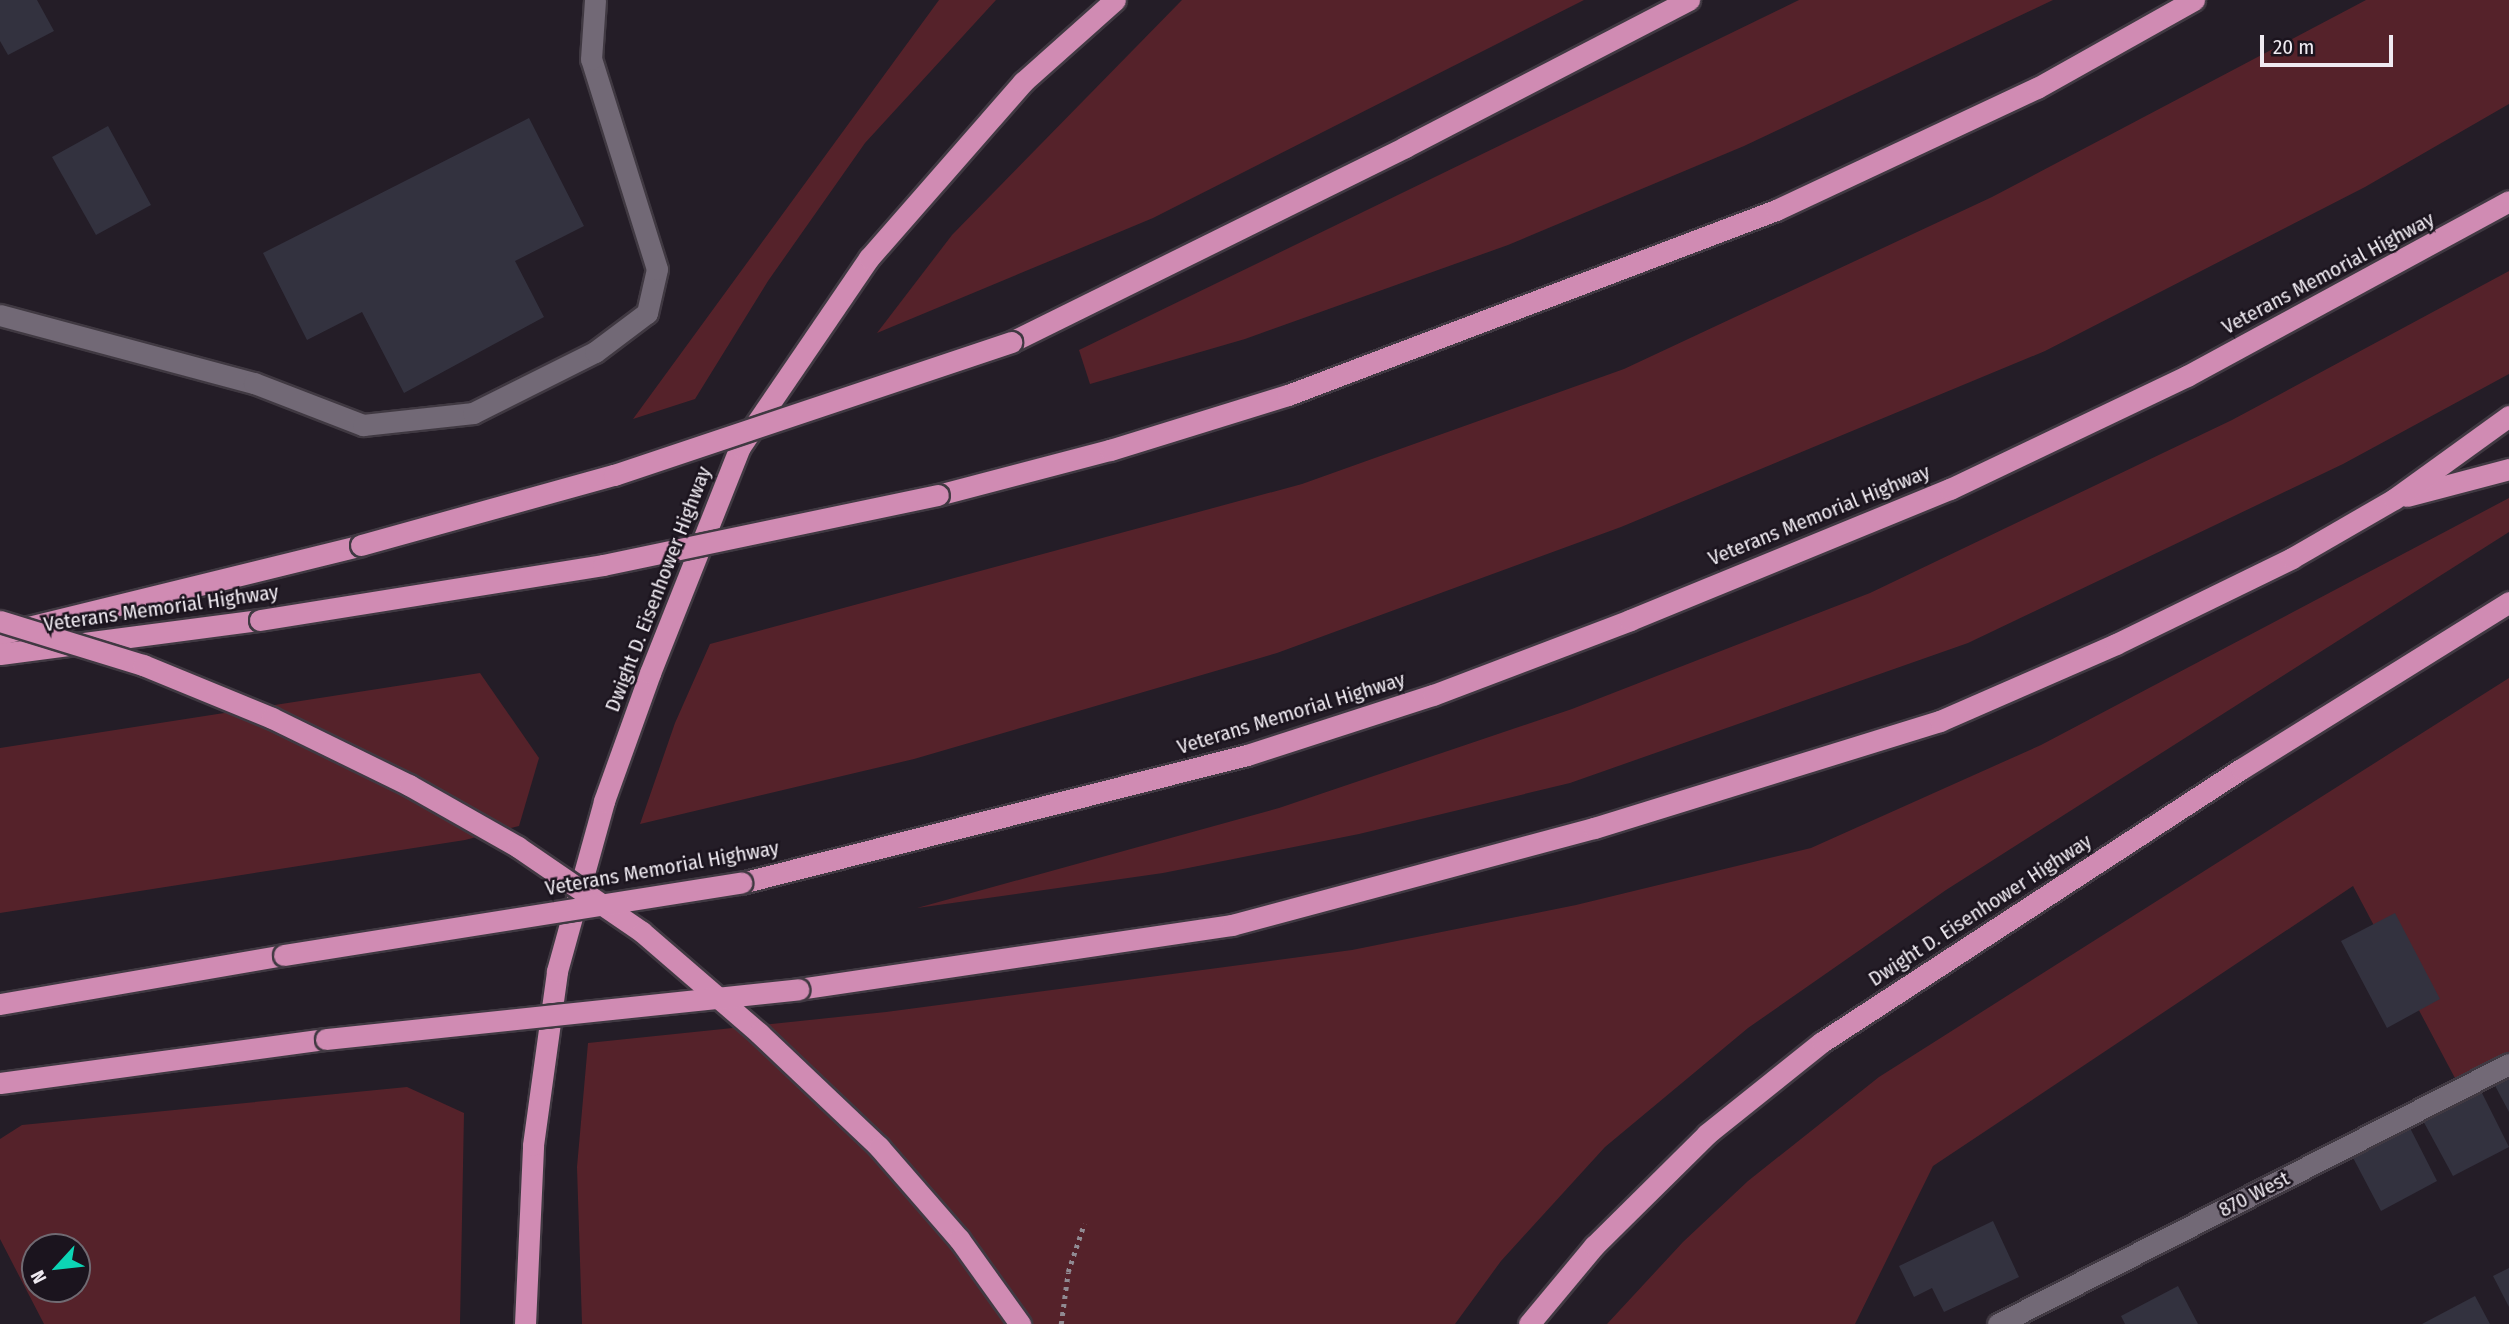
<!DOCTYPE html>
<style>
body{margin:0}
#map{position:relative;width:2509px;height:1324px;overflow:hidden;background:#241d27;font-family:"Fira Sans Condensed",sans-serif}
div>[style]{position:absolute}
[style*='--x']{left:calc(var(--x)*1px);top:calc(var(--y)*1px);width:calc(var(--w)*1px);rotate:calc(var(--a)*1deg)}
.green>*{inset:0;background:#55222a}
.building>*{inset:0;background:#33323f}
.path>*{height:4.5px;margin-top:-2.25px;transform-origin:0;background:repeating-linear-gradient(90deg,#908a92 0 3.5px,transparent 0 8.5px)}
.roads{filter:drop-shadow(2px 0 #403942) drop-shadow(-2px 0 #403942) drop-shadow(0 2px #403942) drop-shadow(0 -2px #403942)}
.service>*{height:21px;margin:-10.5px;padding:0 10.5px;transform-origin:10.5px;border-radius:10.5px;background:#726976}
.motorway>*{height:21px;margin:-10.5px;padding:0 10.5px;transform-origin:10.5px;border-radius:10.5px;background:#d08bb3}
.bridges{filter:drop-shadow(2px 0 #403942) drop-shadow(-2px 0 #403942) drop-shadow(0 2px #403942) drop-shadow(0 -2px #403942)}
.motorway-bridge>*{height:21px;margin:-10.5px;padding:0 10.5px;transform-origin:10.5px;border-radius:10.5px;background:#d08bb3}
span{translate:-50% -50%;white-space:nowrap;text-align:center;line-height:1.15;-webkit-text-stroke:5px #1b141e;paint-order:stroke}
.street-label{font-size:21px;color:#efeaf1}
.north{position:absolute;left:21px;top:1233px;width:70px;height:70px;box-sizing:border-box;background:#1b141e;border:2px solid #706a72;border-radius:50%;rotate:243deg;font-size:19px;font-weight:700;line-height:28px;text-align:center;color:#efeaf1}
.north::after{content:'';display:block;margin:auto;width:24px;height:32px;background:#0cd5b5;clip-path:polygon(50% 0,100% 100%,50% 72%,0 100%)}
.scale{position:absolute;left:2260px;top:35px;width:133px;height:32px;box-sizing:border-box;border:4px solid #efeaf1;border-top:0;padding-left:9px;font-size:21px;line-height:24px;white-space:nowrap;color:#efeaf1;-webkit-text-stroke:5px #1b141e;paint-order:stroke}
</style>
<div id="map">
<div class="green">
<div style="clip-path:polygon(939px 0,996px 0,865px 143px,768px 281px,695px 399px,633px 419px)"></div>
<div style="clip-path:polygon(1182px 0,1584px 0,1153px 218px,877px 333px,952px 235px)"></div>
<div style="clip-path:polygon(1799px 0,2053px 0,1744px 146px,1508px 245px,1245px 339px,1090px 384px,1079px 350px)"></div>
<div style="clip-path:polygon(2366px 0,2509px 0,2509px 104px,2365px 187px,2045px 351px,1621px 527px,1277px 653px,914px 759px,640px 824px,675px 723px,710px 644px,1302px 484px,1624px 369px,1992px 197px)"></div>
<div style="clip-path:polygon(2509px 271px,2509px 374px,2343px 464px,1968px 643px,1570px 783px,1359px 834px,1163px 873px,917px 908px,1279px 808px,1572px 709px,1870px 593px,2232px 420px)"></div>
<div style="clip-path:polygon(2509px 498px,2509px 532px,1946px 890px,1748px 1028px,1605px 1147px,1501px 1261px,1455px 1324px,582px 1324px,577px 1167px,588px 1043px,886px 1012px,1352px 950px,1576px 905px,1811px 848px,2041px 745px)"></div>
<div style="clip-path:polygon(480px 673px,539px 758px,519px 826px,465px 840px,0 913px,0 748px)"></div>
<div style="clip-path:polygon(2509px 678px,2509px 1052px,2456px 1080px,2353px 886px,1933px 1166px,1855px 1324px,1607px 1324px,1683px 1242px,1748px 1181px,1879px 1077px)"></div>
<div style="clip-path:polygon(evenodd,407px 1087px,464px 1113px,460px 1324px,44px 1324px,0 1239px,0 1139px,22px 1125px,407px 1087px,35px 1247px,77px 1247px,77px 1289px,35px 1289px,35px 1247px)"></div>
</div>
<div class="building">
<div style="clip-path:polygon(0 0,37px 0,54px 31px,8px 55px,0 41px)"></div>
<div style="clip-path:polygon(529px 118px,584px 226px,515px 261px,544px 317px,404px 393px,362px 312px,307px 340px,263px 253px)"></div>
<div style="clip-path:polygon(108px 126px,151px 205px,96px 235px,52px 157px)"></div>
<div style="clip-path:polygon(2395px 913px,2440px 999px,2387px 1028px,2341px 941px)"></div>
<div style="clip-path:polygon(2509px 1071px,2509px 1112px,2492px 1080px)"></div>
<div style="clip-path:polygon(2479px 1087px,2509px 1147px,2453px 1176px,2421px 1117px)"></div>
<div style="clip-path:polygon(2407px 1122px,2437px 1181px,2381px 1211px,2350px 1152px)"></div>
<div style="clip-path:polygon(1993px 1221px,2019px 1277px,1944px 1312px,1932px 1288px,1914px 1297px,1899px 1266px)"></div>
<div style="clip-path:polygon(2509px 1268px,2509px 1307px,2493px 1276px)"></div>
<div style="clip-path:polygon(2178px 1286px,2198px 1324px,2125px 1324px,2121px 1316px)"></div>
<div style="clip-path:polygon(2475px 1296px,2490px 1324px,2422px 1324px)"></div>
</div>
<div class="path">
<div style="--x:1061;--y:1324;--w:52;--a:-82.3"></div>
<div style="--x:1068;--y:1272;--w:51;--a:-71.6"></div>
</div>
<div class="roads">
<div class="service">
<div style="--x:0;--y:315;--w:263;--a:15"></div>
<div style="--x:254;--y:383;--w:117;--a:21.1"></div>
<div style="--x:363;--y:425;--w:111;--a:-6.2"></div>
<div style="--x:473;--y:413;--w:136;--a:-26.6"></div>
<div style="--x:595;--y:352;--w:65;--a:-36.9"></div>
<div style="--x:647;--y:313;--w:45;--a:-77.2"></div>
<div style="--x:657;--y:269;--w:220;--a:-107.4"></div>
<div style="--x:591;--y:59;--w:59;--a:-86.1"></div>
<div style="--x:1998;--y:1324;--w:573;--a:-26.97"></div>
</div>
<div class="motorway">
<div style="--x:1011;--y:342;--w:440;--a:-26.3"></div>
<div style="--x:1405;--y:147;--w:320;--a:-27.4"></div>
<div style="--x:938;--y:495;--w:178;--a:-14.7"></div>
<div style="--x:1110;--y:450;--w:186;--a:-17.2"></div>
<div style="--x:1288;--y:395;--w:522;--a:-20.76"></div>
<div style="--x:1776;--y:210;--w:288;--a:-25.1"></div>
<div style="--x:2037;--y:88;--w:180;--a:-29.3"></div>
<div style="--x:2407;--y:496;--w:106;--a:-14.8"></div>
<div style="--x:0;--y:634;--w:372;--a:-13.8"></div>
<div style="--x:0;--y:654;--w:262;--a:-7.5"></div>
<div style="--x:741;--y:883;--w:522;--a:-14.2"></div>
<div style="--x:1247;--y:755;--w:195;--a:-17.9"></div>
<div style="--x:1433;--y:695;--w:211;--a:-20.8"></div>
<div style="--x:1630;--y:620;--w:346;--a:-22.3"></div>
<div style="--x:1950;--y:489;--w:263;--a:-25.5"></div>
<div style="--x:2187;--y:376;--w:366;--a:-28.5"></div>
<div style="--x:798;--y:989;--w:439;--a:-8.4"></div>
<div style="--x:1232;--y:925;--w:375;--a:-15"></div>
<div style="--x:1594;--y:828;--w:362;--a:-17.2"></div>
<div style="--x:1940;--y:721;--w:192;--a:-23.6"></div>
<div style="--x:2116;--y:644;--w:196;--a:-26"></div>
<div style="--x:2292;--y:558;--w:118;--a:-30"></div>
<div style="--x:2394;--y:499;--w:142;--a:-35.8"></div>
<div style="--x:0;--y:1004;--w:288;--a:-9.8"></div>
<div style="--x:0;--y:1083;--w:329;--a:-7.7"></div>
<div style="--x:525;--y:1324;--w:179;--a:-87.4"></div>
<div style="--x:533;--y:1145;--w:176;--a:-82.1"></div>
<div style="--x:557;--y:971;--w:176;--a:-74.5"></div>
<div style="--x:604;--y:801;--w:136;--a:-70.2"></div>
<div style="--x:650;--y:673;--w:243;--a:-68.3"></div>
<div style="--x:740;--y:447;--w:229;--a:-55.7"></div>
<div style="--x:869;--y:258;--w:234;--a:-48.8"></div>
<div style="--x:1023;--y:82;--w:123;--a:-41.7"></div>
<div style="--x:1529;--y:1324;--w:102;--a:-50.2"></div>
<div style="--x:1594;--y:1246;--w:159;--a:-44.7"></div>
<div style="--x:1707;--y:1134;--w:147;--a:-38.7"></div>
<div style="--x:1822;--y:1042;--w:500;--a:-33.09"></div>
<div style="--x:2241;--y:769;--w:316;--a:-31.9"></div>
</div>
</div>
<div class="bridges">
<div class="motorway-bridge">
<div style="--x:361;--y:545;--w:263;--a:-15.5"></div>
<div style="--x:614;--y:475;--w:419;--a:-18.5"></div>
<div style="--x:260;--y:620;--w:347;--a:-9.1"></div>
<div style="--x:603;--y:565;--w:342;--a:-11.8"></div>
<div style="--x:0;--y:621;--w:150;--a:17.1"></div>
<div style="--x:143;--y:665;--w:139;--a:22.3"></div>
<div style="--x:272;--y:718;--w:153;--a:26.1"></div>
<div style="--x:409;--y:785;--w:125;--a:29.6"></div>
<div style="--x:518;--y:847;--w:150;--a:34.4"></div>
<div style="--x:642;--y:932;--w:155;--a:40.8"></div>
<div style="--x:759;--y:1033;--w:166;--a:43.5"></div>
<div style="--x:879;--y:1147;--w:122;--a:49"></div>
<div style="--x:959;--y:1239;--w:105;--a:54.3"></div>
<div style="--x:284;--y:955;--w:463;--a:-9"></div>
<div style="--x:326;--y:1039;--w:475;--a:-6"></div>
</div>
</div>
<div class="street-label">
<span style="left:2328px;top:273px;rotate:-28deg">Veterans Memorial Highway</span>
<span style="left:1819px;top:515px;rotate:-22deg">Veterans Memorial Highway</span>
<span style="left:658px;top:589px;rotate:-69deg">Dwight D. Eisenhower Highway</span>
<span style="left:161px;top:608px;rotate:-8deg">Veterans Memorial Highway</span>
<span style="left:1291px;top:713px;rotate:-17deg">Veterans Memorial Highway</span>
<span style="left:662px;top:868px;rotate:-10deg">Veterans Memorial Highway</span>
<span style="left:1980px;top:910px;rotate:-33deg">Dwight D. Eisenhower Highway</span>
<span style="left:2254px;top:1194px;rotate:-27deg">870 West</span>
</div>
<div class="north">N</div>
<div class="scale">20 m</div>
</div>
